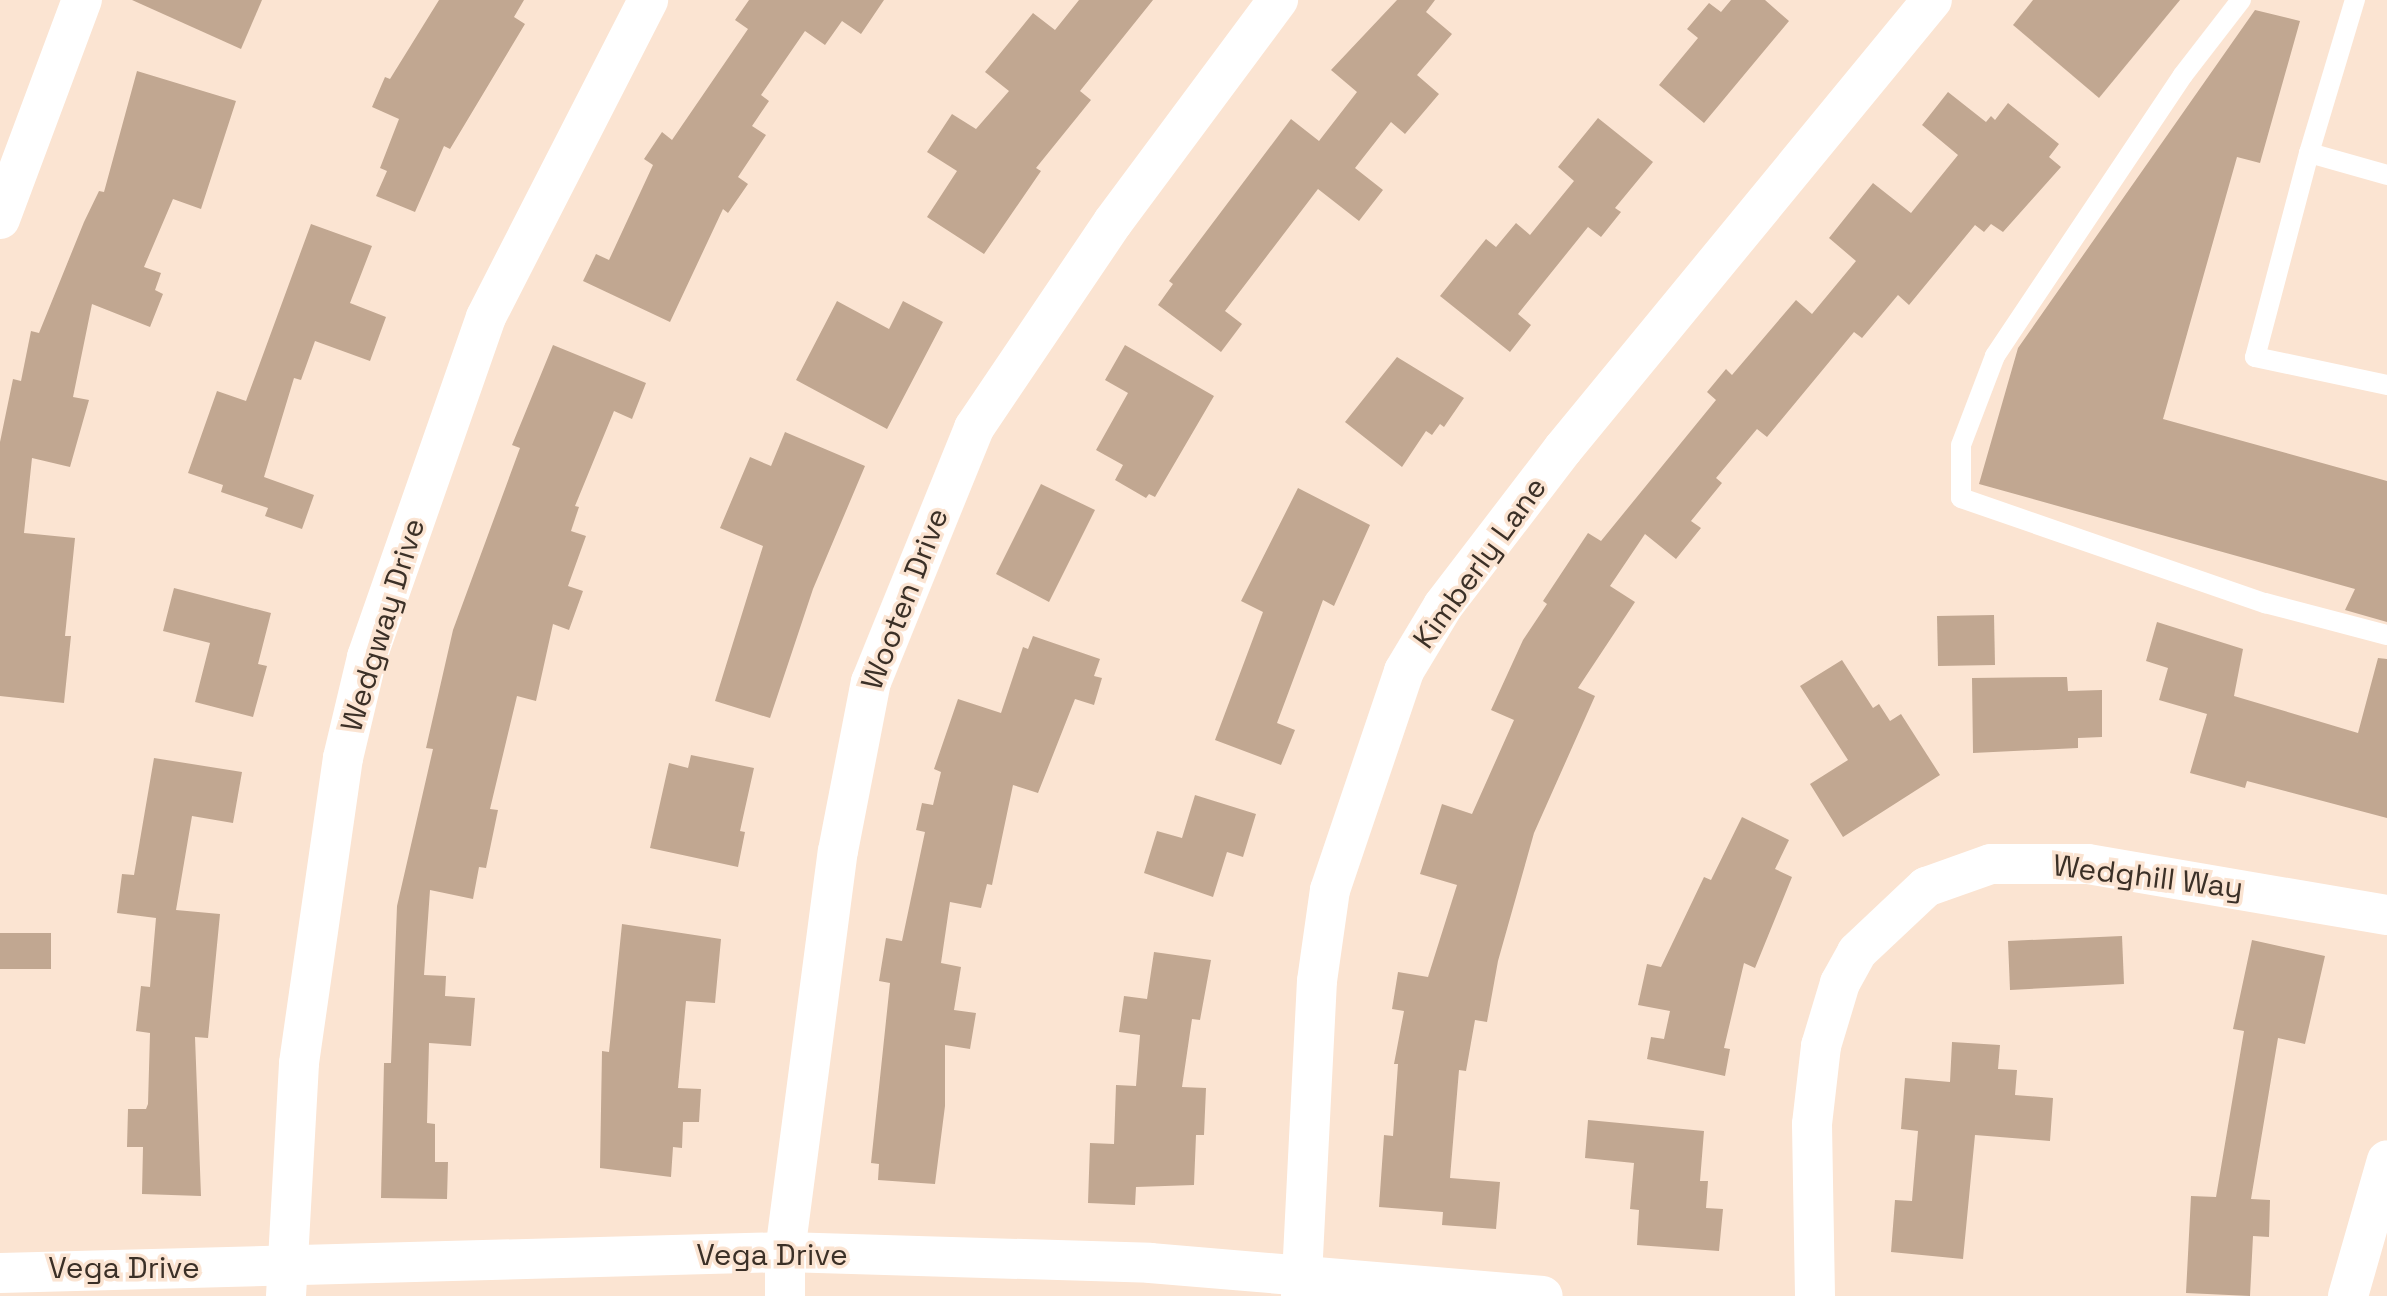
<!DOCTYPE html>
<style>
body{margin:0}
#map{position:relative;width:2387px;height:1296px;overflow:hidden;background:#fbe4d2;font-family:"Space Grotesk",sans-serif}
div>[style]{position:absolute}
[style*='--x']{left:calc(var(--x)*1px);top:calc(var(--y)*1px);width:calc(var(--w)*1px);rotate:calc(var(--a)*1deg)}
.building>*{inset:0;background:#c1a791}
.service>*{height:20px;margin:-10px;padding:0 10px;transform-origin:10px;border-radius:10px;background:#fff}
.minor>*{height:40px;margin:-20px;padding:0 20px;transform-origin:20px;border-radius:20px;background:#fff}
span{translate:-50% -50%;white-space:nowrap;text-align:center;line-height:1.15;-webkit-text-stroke:7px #fbe4d2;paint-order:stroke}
.street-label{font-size:30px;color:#3b3027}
</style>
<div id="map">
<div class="building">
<div style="clip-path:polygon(132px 0,262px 0,241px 49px)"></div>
<div style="clip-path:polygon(439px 0,524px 0,514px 17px,525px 24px,450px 149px,444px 146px,415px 212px,376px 196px,387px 171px,380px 168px,399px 119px,372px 107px,385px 77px,390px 79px)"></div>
<div style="clip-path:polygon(749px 0,884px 0,861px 34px,842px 21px,825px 45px,805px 31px,761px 95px,769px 101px,752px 126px,766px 135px,738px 177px,748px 184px,728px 213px,723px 209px,670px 322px,583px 281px,596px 254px,609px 260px,653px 165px,644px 159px,662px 132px,672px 140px,748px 29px,735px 20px)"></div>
<div style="clip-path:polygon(1079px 0,1153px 0,1080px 91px,1091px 100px,1036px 168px,1041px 171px,984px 254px,927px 217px,957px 171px,927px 152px,952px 114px,976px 129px,1009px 91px,985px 72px,1033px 13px,1055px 30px)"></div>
<div style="clip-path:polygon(1397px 0,1435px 0,1426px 12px,1452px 34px,1417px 75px,1439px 94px,1405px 134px,1391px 122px,1355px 168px,1383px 190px,1359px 221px,1318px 189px,1225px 311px,1242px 324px,1221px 352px,1158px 305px,1173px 284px,1169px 281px,1291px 119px,1319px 141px,1357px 92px,1331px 70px)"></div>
<div style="clip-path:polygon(1731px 0,1765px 0,1789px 21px,1704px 123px,1659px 85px,1698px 38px,1687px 29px,1709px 3px,1721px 12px)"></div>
<div style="clip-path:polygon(2033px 0,2180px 0,2099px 98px,2013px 25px)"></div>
<div style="clip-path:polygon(2255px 10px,2300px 21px,2260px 163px,2237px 157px,2163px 419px,2387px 481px,2387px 622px,2345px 610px,2355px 589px,1979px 484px,2018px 348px)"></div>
<div style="clip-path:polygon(137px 71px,236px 101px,201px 209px,173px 199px,144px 267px,161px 273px,155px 290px,163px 294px,150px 327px,92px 304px,73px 397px,89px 400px,70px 467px,32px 458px,24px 533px,75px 538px,65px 636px,71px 636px,64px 703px,0 696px,0 442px,13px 379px,21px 381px,31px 331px,39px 333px,84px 222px,99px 191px,104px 192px)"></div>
<div style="clip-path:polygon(1948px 92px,1986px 122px,1991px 116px,1995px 120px,2008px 103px,2059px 144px,2049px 157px,2061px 167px,2003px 232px,1991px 224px,1984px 232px,1975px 225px,1909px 305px,1898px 295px,1862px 338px,1854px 332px,1767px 437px,1757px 429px,1716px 478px,1722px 483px,1691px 521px,1701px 528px,1676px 559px,1645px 534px,1610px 586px,1635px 602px,1578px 688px,1595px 696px,1534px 833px,1498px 961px,1487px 1022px,1475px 1020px,1466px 1071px,1459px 1070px,1450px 1178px,1500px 1182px,1496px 1229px,1442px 1225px,1443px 1212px,1379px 1207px,1384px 1135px,1393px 1136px,1398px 1064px,1394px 1064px,1404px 1011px,1392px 1009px,1398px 972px,1428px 977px,1457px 885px,1420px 874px,1442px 804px,1472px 814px,1514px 720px,1491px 710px,1523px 640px,1547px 604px,1543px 601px,1588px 533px,1601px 541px,1716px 400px,1707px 392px,1726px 369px,1732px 375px,1796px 300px,1812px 314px,1856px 261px,1829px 238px,1873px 183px,1911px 213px,1958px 155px,1922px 125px)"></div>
<div style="clip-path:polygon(1598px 118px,1653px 162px,1615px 208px,1621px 212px,1601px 237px,1588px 227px,1518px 314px,1531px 325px,1510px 352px,1440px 296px,1486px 239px,1496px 247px,1516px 223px,1530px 235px,1574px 181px,1558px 167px)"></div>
<div style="clip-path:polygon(311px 224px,372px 246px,350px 303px,386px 317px,370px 361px,315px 341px,301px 380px,294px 378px,264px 477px,314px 495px,302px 529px,265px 516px,268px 508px,221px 492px,223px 485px,188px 473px,217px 391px,246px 401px)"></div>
<div style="clip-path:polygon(837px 301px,889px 329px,903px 301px,943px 322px,887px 429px,796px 380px)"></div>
<div style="clip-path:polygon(553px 345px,646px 383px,632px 419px,614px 411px,575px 506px,579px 507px,571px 531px,586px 536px,568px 586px,583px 591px,569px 630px,553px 624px,536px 701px,517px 696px,490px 809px,498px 810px,486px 868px,479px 867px,473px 899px,430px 890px,424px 975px,446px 976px,445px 996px,475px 998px,471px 1046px,429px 1043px,427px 1123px,435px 1124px,435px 1162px,448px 1162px,447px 1199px,381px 1198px,384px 1063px,391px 1063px,397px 906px,433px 749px,426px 748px,453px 630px,520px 448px,512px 445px)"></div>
<div style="clip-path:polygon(1125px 345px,1214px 396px,1155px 497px,1149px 494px,1146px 498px,1115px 480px,1123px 465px,1096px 450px,1128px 393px,1105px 380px)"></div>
<div style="clip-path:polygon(1397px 357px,1464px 398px,1444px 427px,1440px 424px,1432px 435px,1426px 431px,1402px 467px,1345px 422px)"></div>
<div style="clip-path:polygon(785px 432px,865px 466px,813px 589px,770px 718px,715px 701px,763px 546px,720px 528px,750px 457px,771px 466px)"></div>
<div style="clip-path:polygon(1041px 484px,1095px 510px,1049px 602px,996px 574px)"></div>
<div style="clip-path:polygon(1298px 488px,1370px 525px,1334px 606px,1323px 600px,1277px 723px,1295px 730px,1281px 765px,1215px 740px,1263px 612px,1241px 601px)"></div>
<div style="clip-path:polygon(174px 588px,271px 613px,258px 664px,267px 666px,253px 717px,195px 702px,210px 643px,163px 631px)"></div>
<div style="clip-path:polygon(1994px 615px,1995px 665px,1938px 666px,1937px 616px)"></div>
<div style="clip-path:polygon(2157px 622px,2243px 649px,2234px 696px,2358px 733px,2378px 658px,2387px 659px,2387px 818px,2247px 781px,2245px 788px,2190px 773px,2207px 714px,2159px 700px,2168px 668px,2146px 661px)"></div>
<div style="clip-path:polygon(1033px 636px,1100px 659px,1094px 676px,1102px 678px,1094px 705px,1075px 699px,1038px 793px,1013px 785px,992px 885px,987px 884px,981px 908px,950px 902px,941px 963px,961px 967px,954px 1010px,976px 1013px,970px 1049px,945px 1045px,945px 1106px,935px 1184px,878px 1180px,879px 1164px,871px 1163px,890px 983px,879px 981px,886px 938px,902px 941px,925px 832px,916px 830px,922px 803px,933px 805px,941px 772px,934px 769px,958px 699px,1001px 713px,1023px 647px,1028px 649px)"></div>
<div style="clip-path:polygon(1842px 660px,1873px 708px,1879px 704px,1890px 721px,1901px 714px,1940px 775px,1843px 837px,1810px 784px,1848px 760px,1800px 686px)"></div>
<div style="clip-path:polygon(2067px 677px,2068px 691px,2102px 690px,2102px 737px,2078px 738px,2078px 748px,1973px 753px,1972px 678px)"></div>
<div style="clip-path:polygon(691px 755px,754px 768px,740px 831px,745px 832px,738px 867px,650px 848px,669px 763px,688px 768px)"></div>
<div style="clip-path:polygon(154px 758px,242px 772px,233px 823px,192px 816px,176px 910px,220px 914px,208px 1038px,195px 1037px,201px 1196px,142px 1194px,143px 1147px,127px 1147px,128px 1109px,146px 1109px,148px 1104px,150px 1033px,136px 1031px,141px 986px,150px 987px,156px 918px,117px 913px,122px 874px,134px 875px)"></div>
<div style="clip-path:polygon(1195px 795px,1256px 814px,1243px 857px,1227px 852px,1213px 897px,1144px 873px,1157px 831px,1182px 838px)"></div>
<div style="clip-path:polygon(1742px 817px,1789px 840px,1775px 869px,1792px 877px,1755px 968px,1744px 963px,1724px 1048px,1730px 1049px,1725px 1076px,1647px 1059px,1651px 1037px,1664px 1039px,1670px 1011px,1638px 1005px,1647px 964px,1661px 967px,1704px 877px,1711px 880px)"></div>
<div style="clip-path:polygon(622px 924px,721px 939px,715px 1003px,686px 1001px,678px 1088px,701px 1089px,699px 1122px,683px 1122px,682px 1148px,673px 1147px,671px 1177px,600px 1168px,602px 1051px,609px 1052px)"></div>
<div style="clip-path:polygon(0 933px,51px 933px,51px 969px,0 969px)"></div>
<div style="clip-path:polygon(2122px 936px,2124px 984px,2010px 990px,2008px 941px)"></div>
<div style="clip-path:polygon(2252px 940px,2325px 956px,2305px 1044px,2278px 1038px,2251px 1199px,2270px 1200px,2269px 1237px,2253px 1236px,2250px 1296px,2186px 1293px,2191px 1196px,2216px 1197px,2244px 1031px,2233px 1029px)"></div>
<div style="clip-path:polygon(1154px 952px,1211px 960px,1200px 1020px,1192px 1019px,1182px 1087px,1206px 1088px,1204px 1135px,1196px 1135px,1194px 1185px,1136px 1187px,1135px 1205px,1088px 1203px,1090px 1143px,1114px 1144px,1116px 1085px,1136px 1086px,1140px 1035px,1119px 1032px,1124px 996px,1147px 999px)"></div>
<div style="clip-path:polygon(1952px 1042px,2000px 1045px,1998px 1069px,2017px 1070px,2015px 1095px,2053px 1098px,2050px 1141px,1975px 1135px,1963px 1259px,1891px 1252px,1895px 1200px,1912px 1201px,1918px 1131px,1901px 1129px,1905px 1078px,1950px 1082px)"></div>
<div style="clip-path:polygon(1588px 1120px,1704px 1131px,1700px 1181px,1708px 1181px,1706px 1208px,1723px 1209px,1719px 1251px,1637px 1245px,1639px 1210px,1630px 1209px,1634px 1163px,1585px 1158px)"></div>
</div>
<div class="service">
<div style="--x:2241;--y:0;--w:95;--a:127.7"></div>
<div style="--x:2183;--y:75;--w:338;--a:123.8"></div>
<div style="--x:1995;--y:356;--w:95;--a:110.9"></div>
<div style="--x:1961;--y:445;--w:53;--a:90"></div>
<div style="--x:1961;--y:498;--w:322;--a:19.1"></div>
<div style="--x:2265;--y:603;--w:126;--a:14.7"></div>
<div style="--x:2309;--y:153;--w:160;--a:-73.3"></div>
<div style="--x:2387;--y:175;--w:81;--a:-164.2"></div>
<div style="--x:2309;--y:153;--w:211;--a:104.8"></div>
<div style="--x:2255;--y:357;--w:135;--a:12"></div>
</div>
<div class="minor">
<div style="--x:0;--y:219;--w:234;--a:-69.5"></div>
<div style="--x:0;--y:1273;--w:785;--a:-1.53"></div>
<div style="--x:785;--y:1252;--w:365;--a:1.7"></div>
<div style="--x:1150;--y:1263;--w:394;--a:4.8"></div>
<div style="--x:286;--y:1296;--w:233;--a:-86.8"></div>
<div style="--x:299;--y:1063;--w:308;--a:-81.8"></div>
<div style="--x:343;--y:758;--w:104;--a:-76.6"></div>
<div style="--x:367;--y:657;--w:360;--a:-70.7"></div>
<div style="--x:486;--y:317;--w:356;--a:-62.9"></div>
<div style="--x:785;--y:1296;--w:44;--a:-90"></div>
<div style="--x:785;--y:1252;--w:404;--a:-82.5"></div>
<div style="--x:838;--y:851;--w:172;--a:-79"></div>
<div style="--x:871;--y:682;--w:274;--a:-67.9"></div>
<div style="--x:974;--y:428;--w:249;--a:-56"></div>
<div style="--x:1113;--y:222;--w:277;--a:-53.4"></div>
<div style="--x:1301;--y:1296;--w:315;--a:-87.1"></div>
<div style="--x:1317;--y:981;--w:92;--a:-81.9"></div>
<div style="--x:1330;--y:890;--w:231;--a:-71.3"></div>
<div style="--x:1404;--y:671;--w:76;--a:-59"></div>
<div style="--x:1443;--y:606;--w:198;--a:-52.6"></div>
<div style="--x:1563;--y:449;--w:581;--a:-50.59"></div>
<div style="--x:1815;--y:1296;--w:172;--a:-91"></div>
<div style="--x:1812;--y:1124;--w:79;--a:-83.4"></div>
<div style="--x:1821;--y:1046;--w:66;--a:-73.2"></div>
<div style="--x:1840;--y:983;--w:35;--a:-61"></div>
<div style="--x:1857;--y:952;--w:95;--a:-43.3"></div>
<div style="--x:1926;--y:887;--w:69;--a:-19.5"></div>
<div style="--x:1991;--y:864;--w:97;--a:0"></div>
<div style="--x:2088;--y:864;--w:303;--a:9.7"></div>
<div style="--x:2348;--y:1296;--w:141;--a:-74"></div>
</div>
<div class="street-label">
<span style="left:1480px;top:563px;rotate:-54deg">Kimberly Lane</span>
<span style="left:905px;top:599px;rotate:-69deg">Wooten Drive</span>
<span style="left:383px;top:625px;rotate:-73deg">Wedgway Drive</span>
<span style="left:2148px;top:877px;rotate:7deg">Wedghill Way</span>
<span style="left:772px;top:1255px">Vega Drive</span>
<span style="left:124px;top:1268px">Vega Drive</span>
</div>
</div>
